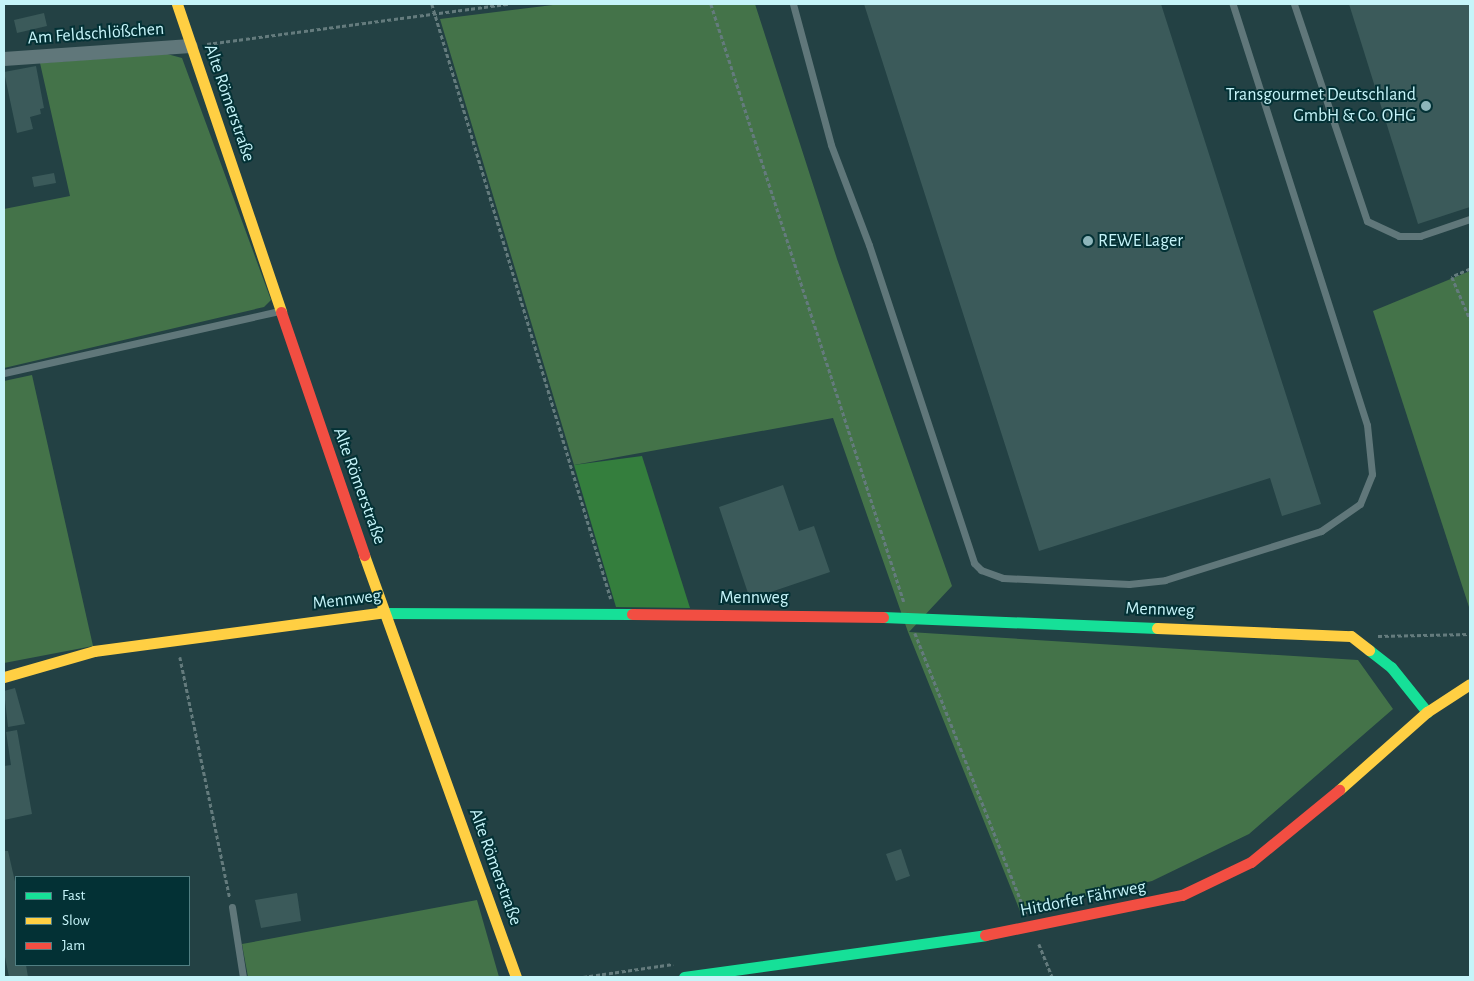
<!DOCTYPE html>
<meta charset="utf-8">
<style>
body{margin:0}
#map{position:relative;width:1474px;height:981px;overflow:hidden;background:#234144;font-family:"Alegreya Sans",sans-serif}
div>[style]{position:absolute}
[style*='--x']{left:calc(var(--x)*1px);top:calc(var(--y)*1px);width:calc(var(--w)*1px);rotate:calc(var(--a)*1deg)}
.green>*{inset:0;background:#447349}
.forest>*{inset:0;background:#347e3d}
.building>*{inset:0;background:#3b5a5a}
.path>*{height:2.5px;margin-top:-1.25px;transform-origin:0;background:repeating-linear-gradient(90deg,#647b7d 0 4px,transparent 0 6.5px)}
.lane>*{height:7px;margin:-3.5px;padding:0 3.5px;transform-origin:3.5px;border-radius:3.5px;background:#60777a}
.street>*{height:14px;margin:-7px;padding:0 7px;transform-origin:7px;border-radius:7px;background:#60777a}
.fast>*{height:11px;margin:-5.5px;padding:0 5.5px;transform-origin:5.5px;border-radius:5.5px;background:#16e098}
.slow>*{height:11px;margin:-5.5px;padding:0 5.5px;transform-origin:5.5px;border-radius:5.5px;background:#ffcf43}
.jam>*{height:11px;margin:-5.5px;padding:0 5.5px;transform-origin:5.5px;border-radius:5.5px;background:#f24e42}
.dots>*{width:14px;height:14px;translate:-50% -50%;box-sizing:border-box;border:2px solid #033135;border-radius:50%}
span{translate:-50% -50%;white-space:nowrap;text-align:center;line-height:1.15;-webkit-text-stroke:4px #033135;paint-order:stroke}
.street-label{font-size:18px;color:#c6f4f9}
.poi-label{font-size:18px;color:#c6f4f9}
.right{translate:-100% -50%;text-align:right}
.left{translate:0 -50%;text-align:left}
.frame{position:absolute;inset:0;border:5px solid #c6f4f9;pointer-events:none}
.legend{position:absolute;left:15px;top:876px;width:175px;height:90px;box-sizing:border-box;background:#033135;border:1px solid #517f83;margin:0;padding:6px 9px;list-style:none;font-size:15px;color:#c6f4f9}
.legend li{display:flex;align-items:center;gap:10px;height:25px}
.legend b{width:25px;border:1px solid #517f83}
</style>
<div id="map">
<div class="green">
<div style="clip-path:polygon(561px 4px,755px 4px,837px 259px,952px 586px,909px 632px,1358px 660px,1393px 709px,1249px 834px,1152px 881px,1020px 911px,908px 632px,833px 418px,574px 465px,440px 19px)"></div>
<div style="clip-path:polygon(167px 54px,182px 58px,271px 300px,264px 307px,4px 368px,4px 209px,70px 196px,40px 63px)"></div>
<div style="clip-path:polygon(1470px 271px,1470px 610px,1373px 311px)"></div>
<div style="clip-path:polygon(32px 375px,93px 646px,4px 663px,4px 381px)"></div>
<div style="clip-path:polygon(477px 900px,499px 977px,248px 977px,242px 944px)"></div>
</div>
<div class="forest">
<div style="clip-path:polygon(642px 456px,690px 608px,616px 607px,574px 465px)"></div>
</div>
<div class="building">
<div style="clip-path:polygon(864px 4px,1161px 4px,1321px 504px,1282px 516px,1270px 478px,1039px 551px)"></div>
<div style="clip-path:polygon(1349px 4px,1470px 4px,1470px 207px,1418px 224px)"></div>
<div style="clip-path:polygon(44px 13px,47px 26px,17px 33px,14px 20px)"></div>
<div style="clip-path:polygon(36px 66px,44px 108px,40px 109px,41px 114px,30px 117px,33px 129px,17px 133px,4px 72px)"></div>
<div style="clip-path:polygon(54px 173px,56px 183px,34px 187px,32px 177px)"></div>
<div style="clip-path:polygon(783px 485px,799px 531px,814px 526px,830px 572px,750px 599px,719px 507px)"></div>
<div style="clip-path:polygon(15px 688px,25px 724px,8px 727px,4px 691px)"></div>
<div style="clip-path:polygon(17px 730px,32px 814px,4px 820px,4px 766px,11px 765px,6px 732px)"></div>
<div style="clip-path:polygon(901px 849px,910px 876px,896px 881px,886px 854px)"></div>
<div style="clip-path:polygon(4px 851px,8px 851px,16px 886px,16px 965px,26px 965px,28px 977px,9px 977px,4px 952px)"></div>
<div style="clip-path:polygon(297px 893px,301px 921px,261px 928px,255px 900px)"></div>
</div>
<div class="path">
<div style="--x:432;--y:4;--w:621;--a:73.26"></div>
<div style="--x:711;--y:4;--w:628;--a:72.11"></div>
<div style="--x:207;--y:44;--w:304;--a:-7.6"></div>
<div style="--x:1470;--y:269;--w:20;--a:156"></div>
<div style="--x:1452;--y:277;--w:46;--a:66.8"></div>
<div style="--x:915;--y:633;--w:302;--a:68.4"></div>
<div style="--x:1378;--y:636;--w:92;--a:-1.2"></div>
<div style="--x:180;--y:657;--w:246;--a:78.3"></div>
<div style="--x:1039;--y:944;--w:35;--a:68"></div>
<div style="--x:583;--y:977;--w:91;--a:-8.2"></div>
</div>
<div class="lane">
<div style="--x:793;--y:4;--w:146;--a:74.9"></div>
<div style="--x:831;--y:145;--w:107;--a:69.2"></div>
<div style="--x:869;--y:245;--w:335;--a:71.7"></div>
<div style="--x:974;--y:563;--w:10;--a:45"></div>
<div style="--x:981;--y:570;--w:23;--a:20"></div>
<div style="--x:1003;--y:578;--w:126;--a:2.7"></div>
<div style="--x:1129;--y:584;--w:36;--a:-6"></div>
<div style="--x:1165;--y:580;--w:164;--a:-17.4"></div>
<div style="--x:1321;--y:531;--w:47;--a:-34.7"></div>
<div style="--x:1360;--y:504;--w:32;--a:-68"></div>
<div style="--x:1372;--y:474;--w:49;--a:-95.8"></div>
<div style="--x:1367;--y:425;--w:442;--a:-107.7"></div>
<div style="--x:1294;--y:4;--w:229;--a:71.4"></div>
<div style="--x:1367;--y:221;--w:35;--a:25"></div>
<div style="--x:1399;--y:236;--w:21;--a:0"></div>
<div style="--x:1420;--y:236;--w:53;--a:-18.8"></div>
<div style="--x:4;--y:373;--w:282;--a:-12.7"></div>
<div style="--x:232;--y:907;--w:71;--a:81.1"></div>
</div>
<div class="street">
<div style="--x:4;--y:59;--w:187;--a:-4"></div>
</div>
<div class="fast">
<div style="--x:378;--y:613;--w:254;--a:0.2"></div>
<div style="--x:883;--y:617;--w:274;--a:2.3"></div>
<div style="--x:1369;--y:650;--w:28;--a:38"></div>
<div style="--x:1391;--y:667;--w:58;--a:51.3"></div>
<div style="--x:684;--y:977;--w:304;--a:-7.9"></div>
</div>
<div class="slow">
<div style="--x:177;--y:4;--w:325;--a:71.3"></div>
<div style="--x:364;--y:555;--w:449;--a:70.2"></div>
<div style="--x:1157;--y:628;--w:194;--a:2.4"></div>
<div style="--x:1351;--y:636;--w:23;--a:38"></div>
<div style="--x:4;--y:677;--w:94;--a:-16.1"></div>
<div style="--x:94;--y:651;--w:287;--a:-7.6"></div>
<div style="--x:1339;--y:790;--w:118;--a:-41.6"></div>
<div style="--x:1427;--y:712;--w:51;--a:-33.1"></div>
</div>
<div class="jam">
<div style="--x:281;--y:312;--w:257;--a:71.1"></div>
<div style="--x:632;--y:614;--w:251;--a:0.7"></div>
<div style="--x:985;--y:935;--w:201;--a:-11.5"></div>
<div style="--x:1182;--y:895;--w:76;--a:-25.6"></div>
<div style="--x:1251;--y:862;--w:114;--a:-39.3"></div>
</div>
<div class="dots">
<div style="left:1426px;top:106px;background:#8db5ba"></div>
<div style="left:1088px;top:241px;background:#8db5ba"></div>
</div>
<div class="street-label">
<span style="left:96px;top:34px;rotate:-4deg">Am Feldschlößchen</span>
<span style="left:229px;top:103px;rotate:71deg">Alte Römerstraße</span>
<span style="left:359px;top:486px;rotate:70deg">Alte Römerstraße</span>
<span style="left:754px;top:598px">Mennweg</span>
<span style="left:347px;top:600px;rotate:-7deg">Mennweg</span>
<span style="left:1160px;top:610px;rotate:2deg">Mennweg</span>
<span style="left:495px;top:867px;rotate:70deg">Alte Römerstraße</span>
<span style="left:1083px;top:899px;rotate:-11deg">Hitdorfer Fährweg</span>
</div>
<div class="poi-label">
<span class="right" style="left:1416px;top:106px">Transgourmet Deutschland<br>GmbH &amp; Co. OHG</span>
<span class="left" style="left:1098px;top:241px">REWE Lager</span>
</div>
<div class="frame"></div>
<ul class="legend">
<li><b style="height:6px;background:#16e098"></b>Fast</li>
<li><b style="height:6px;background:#ffcf43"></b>Slow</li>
<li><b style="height:6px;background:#f24e42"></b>Jam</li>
</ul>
</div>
